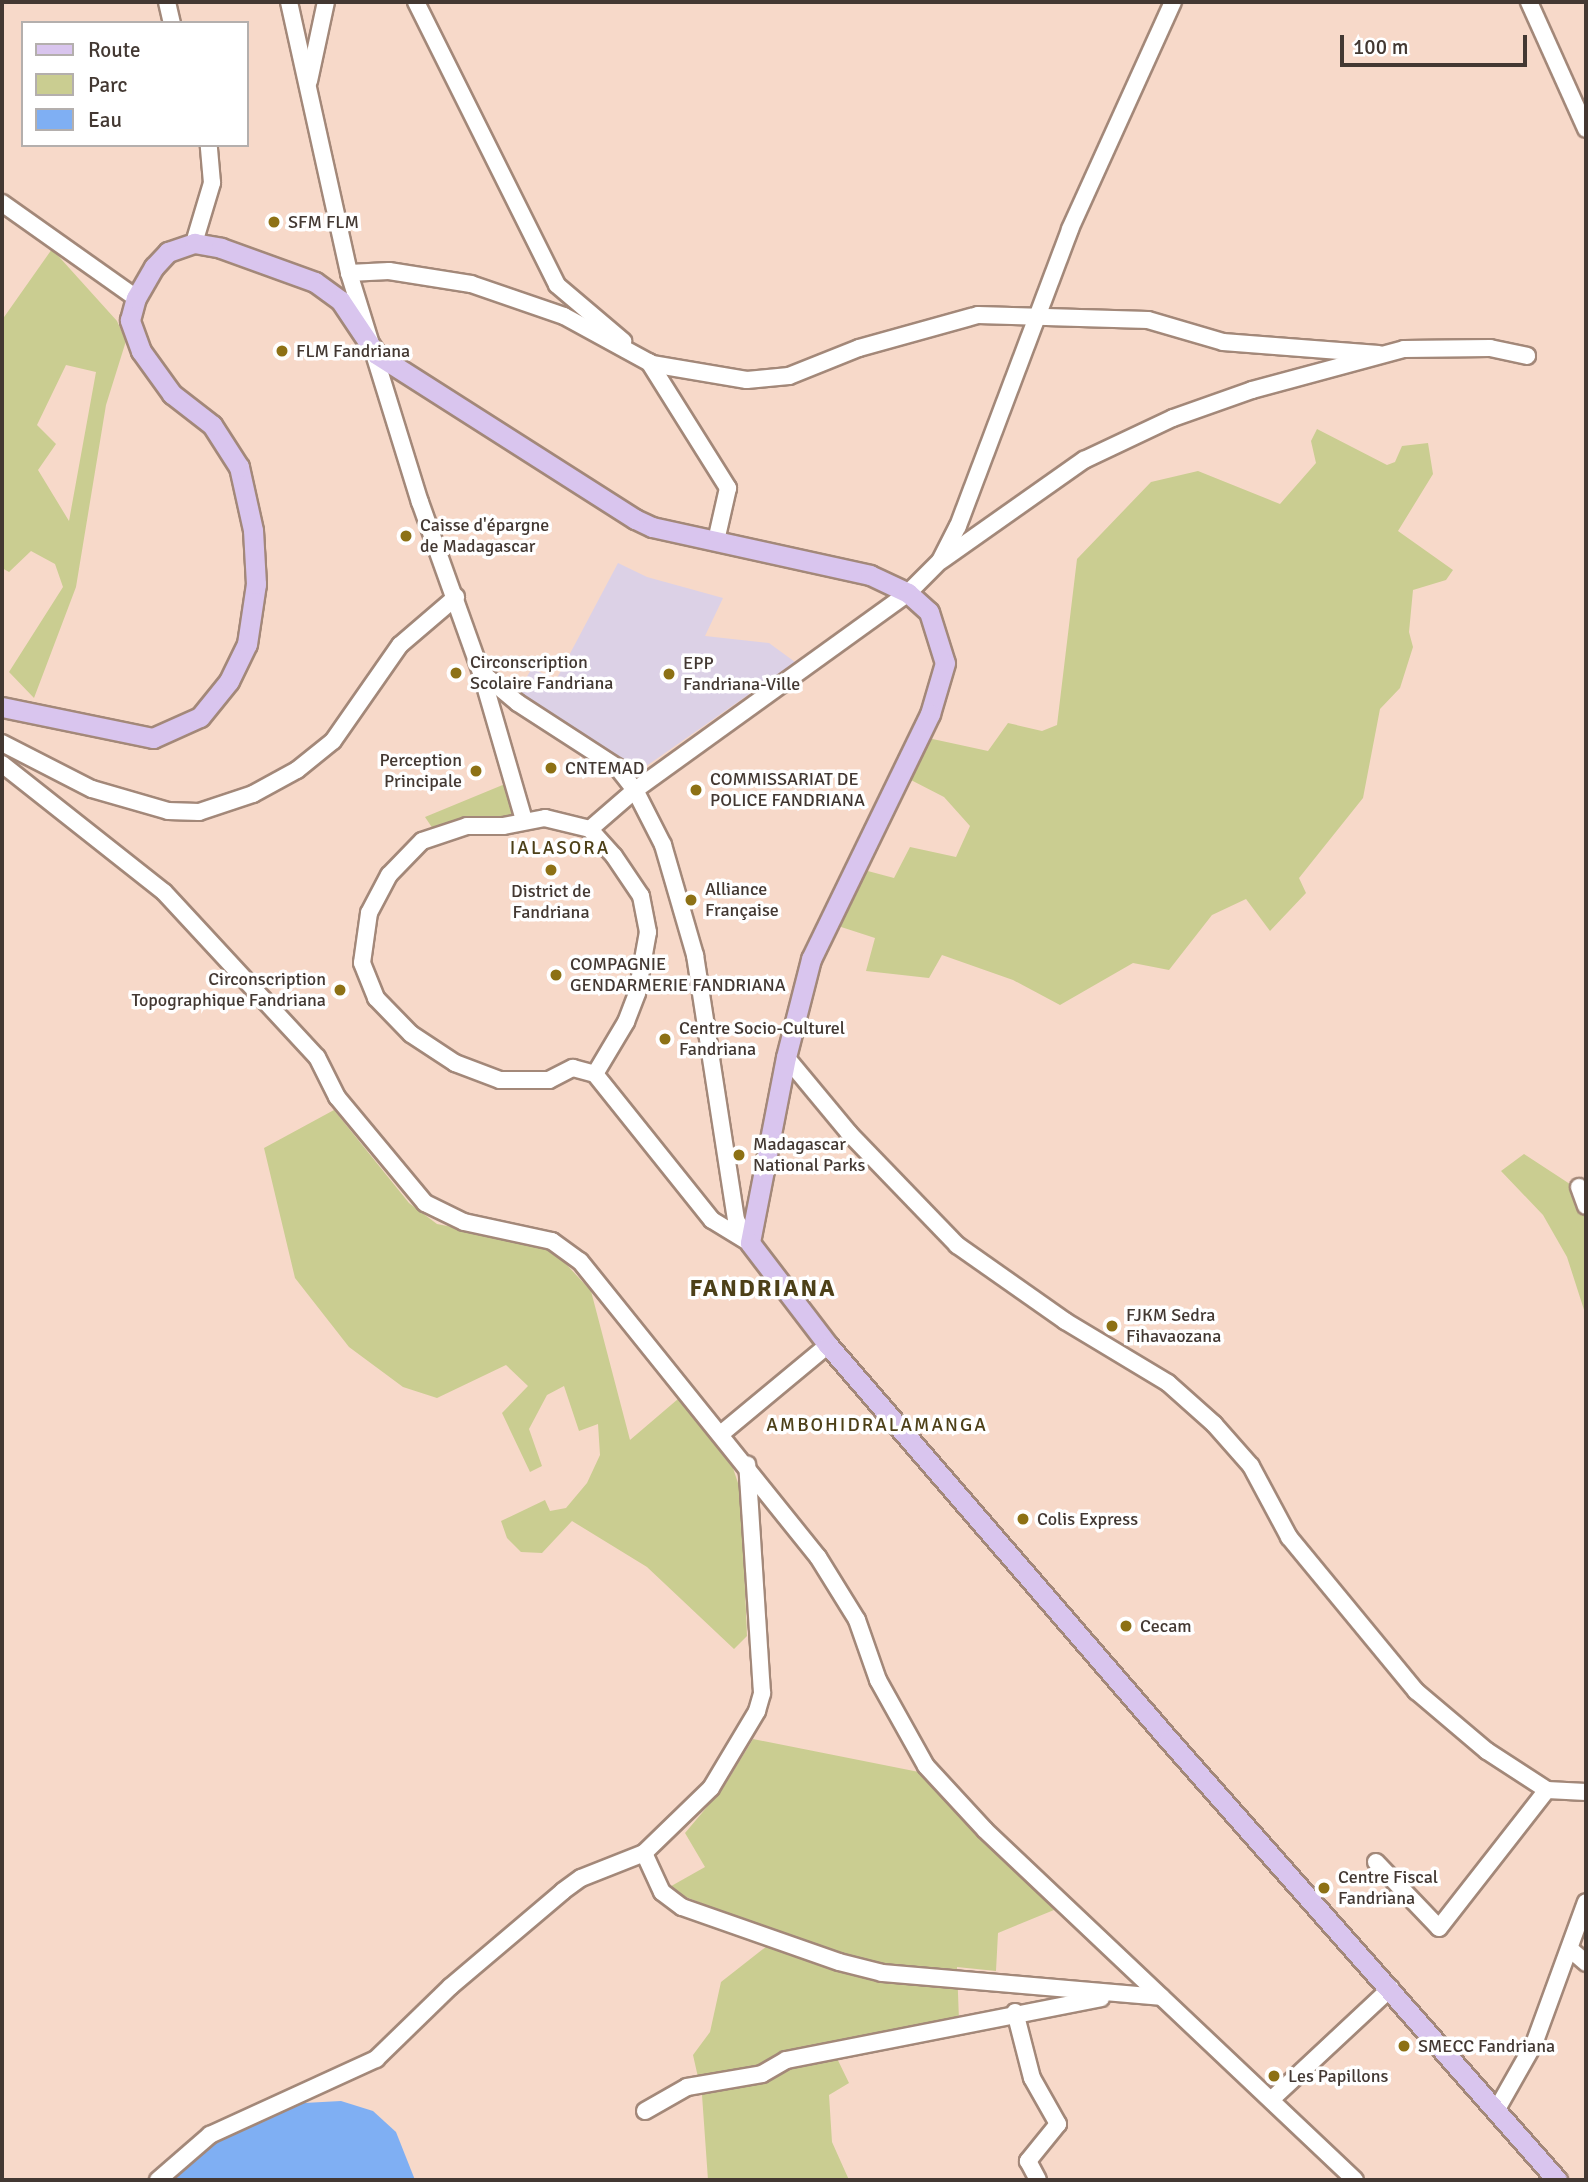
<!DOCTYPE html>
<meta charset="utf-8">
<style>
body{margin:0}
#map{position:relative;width:1588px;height:2182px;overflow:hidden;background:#f7d9c9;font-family:Signika,sans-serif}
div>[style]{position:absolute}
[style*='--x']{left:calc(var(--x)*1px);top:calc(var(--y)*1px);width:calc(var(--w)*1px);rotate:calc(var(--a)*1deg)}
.education>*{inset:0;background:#dcd1e6}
.green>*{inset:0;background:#cacd91}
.water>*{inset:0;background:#7faff3}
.roads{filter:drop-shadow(2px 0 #a38879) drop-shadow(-2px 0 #a38879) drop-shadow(0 2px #a38879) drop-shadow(0 -2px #a38879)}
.minor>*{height:16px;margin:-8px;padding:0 8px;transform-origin:8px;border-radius:8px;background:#fff}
.major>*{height:19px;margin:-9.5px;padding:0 9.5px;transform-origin:9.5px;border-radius:9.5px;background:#d9c5ee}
.dots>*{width:19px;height:19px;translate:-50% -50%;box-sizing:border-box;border:4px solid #fff;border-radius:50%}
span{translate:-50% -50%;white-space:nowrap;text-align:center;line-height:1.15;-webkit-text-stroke:7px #fff;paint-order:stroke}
.poi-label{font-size:18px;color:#433832}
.left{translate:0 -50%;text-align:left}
.right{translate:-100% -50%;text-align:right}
.neighbourhood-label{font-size:19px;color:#4d4018;letter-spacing:2px}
.district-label{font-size:24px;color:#4d4018;font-weight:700;letter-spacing:2px}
.frame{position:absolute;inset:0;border:4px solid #433832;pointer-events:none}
.legend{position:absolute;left:21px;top:21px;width:228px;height:126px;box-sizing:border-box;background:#fff;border:2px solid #b4afad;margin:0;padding:9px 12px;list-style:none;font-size:21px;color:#433832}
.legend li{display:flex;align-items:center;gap:14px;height:35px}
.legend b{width:35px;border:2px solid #b4afad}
.scale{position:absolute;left:1340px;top:35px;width:187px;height:32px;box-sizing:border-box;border:4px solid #433832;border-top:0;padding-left:9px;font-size:21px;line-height:24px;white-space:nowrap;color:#433832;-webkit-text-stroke:5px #fff;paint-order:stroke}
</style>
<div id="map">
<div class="education">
<div style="clip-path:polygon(618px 563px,647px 577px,723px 598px,705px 636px,769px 643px,795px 662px,635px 774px,518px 692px,532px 668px,556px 680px)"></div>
</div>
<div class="green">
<div style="clip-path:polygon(evenodd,52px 249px,117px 321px,126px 341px,106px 405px,76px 587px,34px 698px,9px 672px,63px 587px,55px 564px,31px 551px,9px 572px,2px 568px,2px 320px,52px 249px,66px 365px,96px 372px,69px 521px,38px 470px,56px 444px,37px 425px,66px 365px)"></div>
<div style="clip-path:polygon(1317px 429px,1387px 465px,1395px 462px,1402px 446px,1428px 443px,1433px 474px,1398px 531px,1453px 570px,1446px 580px,1413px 590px,1409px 632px,1413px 647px,1400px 688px,1380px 709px,1363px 798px,1299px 878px,1306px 893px,1270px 931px,1246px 899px,1212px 915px,1169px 970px,1133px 963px,1060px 1005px,1013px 980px,942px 955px,929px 978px,866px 971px,875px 938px,835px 925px,864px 870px,894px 878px,910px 847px,956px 857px,970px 826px,944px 797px,909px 779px,928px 738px,988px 751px,1008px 723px,1042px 731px,1057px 725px,1077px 559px,1151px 482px,1198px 471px,1280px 504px,1316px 463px,1311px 441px)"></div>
<div style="clip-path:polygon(505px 784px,514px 817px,506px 821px,445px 824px,433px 829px,425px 817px)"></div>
<div style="clip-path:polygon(334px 1110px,409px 1203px,437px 1224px,534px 1243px,555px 1252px,591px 1291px,630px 1440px,678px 1399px,733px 1468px,741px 1492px,747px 1636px,734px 1649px,647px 1567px,572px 1521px,542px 1553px,521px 1552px,507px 1538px,501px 1521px,545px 1500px,550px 1511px,566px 1508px,587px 1483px,600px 1455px,598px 1424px,579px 1431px,564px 1386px,547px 1395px,529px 1429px,542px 1466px,530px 1472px,502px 1413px,528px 1386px,506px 1365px,437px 1398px,403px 1387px,349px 1347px,295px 1278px,264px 1148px)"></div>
<div style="clip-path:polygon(1524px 1154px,1576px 1188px,1586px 1218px,1586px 1316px,1567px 1257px,1543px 1215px,1501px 1171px)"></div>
<div style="clip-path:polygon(753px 1739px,924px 1773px,1054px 1910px,998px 1933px,996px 1971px,957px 1967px,959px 2020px,831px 2046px,849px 2083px,829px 2095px,832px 2142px,849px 2180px,708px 2180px,702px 2095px,693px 2055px,710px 2032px,721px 1982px,781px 1935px,666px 1889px,705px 1867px,685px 1833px,723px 1788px)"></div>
</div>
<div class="water">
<div style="clip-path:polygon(341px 2101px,373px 2111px,396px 2132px,415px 2180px,168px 2179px,207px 2148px,245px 2127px,304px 2103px)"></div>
</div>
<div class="roads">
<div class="minor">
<div style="--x:167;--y:2;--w:22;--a:77"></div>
<div style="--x:289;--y:2;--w:278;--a:77.5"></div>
<div style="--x:349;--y:273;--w:240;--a:72.8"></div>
<div style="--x:420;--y:502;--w:181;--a:70.3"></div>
<div style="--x:481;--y:672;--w:154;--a:73.8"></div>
<div style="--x:416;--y:2;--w:316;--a:63.5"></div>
<div style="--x:557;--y:285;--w:87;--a:40.3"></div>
<div style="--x:1529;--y:2;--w:139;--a:65.8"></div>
<div style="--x:309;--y:81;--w:81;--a:-77.9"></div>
<div style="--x:2;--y:203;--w:164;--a:35.3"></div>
<div style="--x:194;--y:243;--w:63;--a:-73.3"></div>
<div style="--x:212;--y:183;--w:38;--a:-95"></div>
<div style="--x:349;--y:273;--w:40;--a:-2.9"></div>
<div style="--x:389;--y:271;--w:83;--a:9"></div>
<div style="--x:471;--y:284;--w:98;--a:19"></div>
<div style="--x:564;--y:316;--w:100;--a:28.6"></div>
<div style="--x:652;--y:364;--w:96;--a:9.6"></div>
<div style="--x:747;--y:380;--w:42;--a:-5.4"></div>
<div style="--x:789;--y:376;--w:75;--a:-21.8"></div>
<div style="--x:859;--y:348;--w:123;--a:-15.5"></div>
<div style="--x:978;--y:315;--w:170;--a:1.7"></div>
<div style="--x:1148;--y:320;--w:78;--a:16.3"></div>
<div style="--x:1223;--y:342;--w:156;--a:4.4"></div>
<div style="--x:649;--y:362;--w:149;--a:57.9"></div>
<div style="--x:728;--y:488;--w:54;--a:102.8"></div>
<div style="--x:942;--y:560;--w:174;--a:-35.2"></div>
<div style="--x:1084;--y:460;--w:98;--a:-25.3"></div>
<div style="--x:1173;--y:418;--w:84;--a:-19.5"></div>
<div style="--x:1252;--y:390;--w:157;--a:-15.1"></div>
<div style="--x:1404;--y:349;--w:86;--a:-0.7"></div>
<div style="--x:1490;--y:348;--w:38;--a:12"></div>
<div style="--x:481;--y:672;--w:48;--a:40"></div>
<div style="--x:518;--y:703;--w:118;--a:32.9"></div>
<div style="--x:617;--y:767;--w:29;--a:52"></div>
<div style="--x:635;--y:790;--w:62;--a:63"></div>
<div style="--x:663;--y:845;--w:115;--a:73.8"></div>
<div style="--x:695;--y:955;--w:268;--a:81.2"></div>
<div style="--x:736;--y:1220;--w:26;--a:59"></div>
<div style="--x:2;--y:743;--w:101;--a:27.1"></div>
<div style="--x:92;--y:789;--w:79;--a:16.1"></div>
<div style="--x:168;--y:811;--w:31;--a:2"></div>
<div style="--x:199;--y:812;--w:57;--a:-18.4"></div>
<div style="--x:253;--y:794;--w:50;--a:-28.6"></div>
<div style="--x:297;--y:770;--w:46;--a:-38.9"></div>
<div style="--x:333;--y:741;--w:117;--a:-55.1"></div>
<div style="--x:400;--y:645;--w:74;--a:-40.6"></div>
<div style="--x:2;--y:764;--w:206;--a:38.3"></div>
<div style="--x:164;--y:892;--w:225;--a:47.2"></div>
<div style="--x:317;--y:1057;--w:45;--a:63.4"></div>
<div style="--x:337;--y:1097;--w:138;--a:50.3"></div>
<div style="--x:425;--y:1203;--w:43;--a:26"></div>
<div style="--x:464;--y:1222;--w:90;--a:12.2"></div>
<div style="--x:552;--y:1241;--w:34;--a:36"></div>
<div style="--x:580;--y:1261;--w:380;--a:51.2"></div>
<div style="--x:818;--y:1557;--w:74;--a:58.2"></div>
<div style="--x:857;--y:1620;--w:64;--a:70.7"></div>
<div style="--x:878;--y:1680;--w:98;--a:60.8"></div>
<div style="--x:926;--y:1766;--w:87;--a:47.3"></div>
<div style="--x:985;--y:1830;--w:509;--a:43.41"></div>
<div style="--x:590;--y:829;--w:60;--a:-40.9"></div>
<div style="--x:635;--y:790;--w:337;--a:-35.8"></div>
<div style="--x:908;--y:593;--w:45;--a:-45"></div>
<div style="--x:940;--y:561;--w:39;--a:-63"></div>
<div style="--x:958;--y:526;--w:317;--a:-69.3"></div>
<div style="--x:1070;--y:229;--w:249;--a:-65.6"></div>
<div style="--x:786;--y:1057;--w:99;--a:50.3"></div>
<div style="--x:849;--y:1133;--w:156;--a:46"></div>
<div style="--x:957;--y:1245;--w:132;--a:35.1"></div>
<div style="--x:1065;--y:1321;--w:120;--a:31"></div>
<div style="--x:1168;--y:1383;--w:62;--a:41.7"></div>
<div style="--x:1214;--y:1424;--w:56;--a:48.6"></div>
<div style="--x:1251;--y:1466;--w:81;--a:61.8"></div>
<div style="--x:1289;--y:1537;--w:200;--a:50.5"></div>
<div style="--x:1416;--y:1691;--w:93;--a:40.2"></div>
<div style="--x:1487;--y:1751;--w:72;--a:33"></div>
<div style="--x:1547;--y:1790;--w:39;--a:3"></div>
<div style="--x:595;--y:1074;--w:61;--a:-59.2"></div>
<div style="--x:626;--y:1022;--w:31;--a:-69"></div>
<div style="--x:637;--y:993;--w:62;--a:-79.8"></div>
<div style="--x:648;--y:932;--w:37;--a:-101"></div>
<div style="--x:641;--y:896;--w:48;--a:-124"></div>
<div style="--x:614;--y:856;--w:36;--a:-132"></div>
<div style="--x:590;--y:829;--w:46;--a:-166.3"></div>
<div style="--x:545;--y:818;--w:43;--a:169.2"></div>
<div style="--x:503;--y:826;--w:36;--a:180"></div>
<div style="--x:467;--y:826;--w:47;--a:161.6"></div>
<div style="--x:422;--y:841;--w:47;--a:134.1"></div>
<div style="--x:389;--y:875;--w:43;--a:117.8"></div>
<div style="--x:369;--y:913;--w:50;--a:98"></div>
<div style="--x:362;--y:963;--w:38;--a:68"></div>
<div style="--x:376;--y:998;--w:50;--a:45.8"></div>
<div style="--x:411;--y:1034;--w:53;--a:33.4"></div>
<div style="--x:455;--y:1063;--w:48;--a:20.7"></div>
<div style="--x:500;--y:1080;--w:49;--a:0"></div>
<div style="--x:549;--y:1080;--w:27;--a:-27"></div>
<div style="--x:573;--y:1068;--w:23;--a:15"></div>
<div style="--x:595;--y:1074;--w:187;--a:51.3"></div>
<div style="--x:712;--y:1220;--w:44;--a:31.2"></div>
<div style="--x:1579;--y:1187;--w:20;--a:70"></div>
<div style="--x:722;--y:1433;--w:138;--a:-39.7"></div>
<div style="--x:644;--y:1853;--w:43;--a:65.2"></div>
<div style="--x:662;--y:1892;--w:25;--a:37"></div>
<div style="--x:682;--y:1907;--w:166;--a:19.3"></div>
<div style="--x:839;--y:1962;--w:44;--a:14.3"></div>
<div style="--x:882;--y:1973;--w:280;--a:4.9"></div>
<div style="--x:1376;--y:1862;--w:91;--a:46.3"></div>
<div style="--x:1439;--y:1928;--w:175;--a:-52"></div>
<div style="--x:1570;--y:1949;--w:21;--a:41"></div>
<div style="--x:1015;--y:2012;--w:68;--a:75.6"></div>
<div style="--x:1032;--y:2078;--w:53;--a:60.5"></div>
<div style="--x:1058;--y:2124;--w:48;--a:129"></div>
<div style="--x:1028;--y:2161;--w:21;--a:62"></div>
<div style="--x:1273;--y:2098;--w:161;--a:-43"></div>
<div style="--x:1497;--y:2109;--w:75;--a:-60.4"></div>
<div style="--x:1534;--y:2044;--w:151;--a:-69.9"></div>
<div style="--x:645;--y:2111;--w:48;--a:-29.7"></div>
<div style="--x:687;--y:2087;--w:76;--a:-9.8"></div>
<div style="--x:762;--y:2074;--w:28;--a:-30"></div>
<div style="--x:786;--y:2060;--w:321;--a:-11.1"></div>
<div style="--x:158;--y:2180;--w:69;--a:-40.9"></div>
<div style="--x:210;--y:2135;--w:183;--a:-24.6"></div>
<div style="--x:376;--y:2059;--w:103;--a:-44.2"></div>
<div style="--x:450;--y:1987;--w:148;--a:-40.3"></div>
<div style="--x:563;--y:1891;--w:22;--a:-36"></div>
<div style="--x:581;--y:1878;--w:68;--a:-21.6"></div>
<div style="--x:644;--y:1853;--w:93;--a:-44.1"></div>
<div style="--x:711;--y:1788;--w:90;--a:-59.1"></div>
<div style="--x:757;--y:1711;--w:19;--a:-74"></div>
<div style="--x:762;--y:1693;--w:229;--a:-93.7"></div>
</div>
<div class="major">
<div style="--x:2;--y:707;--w:154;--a:11.6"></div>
<div style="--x:153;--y:738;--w:51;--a:-24.1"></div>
<div style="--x:200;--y:717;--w:46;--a:-51.1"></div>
<div style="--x:229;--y:681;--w:41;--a:-64.1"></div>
<div style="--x:247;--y:644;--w:61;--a:-81.5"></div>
<div style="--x:256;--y:584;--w:54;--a:-93.2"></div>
<div style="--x:253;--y:530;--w:65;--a:-102.5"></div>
<div style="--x:239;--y:467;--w:50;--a:-122.7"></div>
<div style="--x:212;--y:425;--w:51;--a:-142.2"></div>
<div style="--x:172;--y:394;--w:53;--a:-125.8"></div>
<div style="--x:141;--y:351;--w:33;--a:-110"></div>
<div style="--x:130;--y:320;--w:23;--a:-75"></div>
<div style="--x:136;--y:298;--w:36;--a:-60"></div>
<div style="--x:154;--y:267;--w:21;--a:-47"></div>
<div style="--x:168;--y:252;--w:28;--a:-19"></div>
<div style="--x:194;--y:243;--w:27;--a:10"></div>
<div style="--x:221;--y:248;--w:100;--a:19.9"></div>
<div style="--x:315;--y:282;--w:31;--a:36"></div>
<div style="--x:340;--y:300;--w:65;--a:56.3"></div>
<div style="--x:376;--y:354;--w:307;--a:32.5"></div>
<div style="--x:635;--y:519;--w:19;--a:25"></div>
<div style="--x:652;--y:527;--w:223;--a:12.4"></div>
<div style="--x:870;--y:575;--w:42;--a:25.3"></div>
<div style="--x:908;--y:593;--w:28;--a:42"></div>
<div style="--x:929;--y:612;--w:53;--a:72.6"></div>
<div style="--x:945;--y:663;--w:53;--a:106.4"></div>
<div style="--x:930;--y:714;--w:272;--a:115.9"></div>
<div style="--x:811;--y:959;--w:101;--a:104.3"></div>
<div style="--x:786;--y:1057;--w:189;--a:101"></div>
<div style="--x:750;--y:1243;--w:128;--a:52.6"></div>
<div style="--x:828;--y:1345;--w:522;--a:49.2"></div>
<div style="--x:1169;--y:1740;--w:587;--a:48.59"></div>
</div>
</div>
<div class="dots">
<div style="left:274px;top:222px;background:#8d7115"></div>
<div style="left:282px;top:351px;background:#8d7115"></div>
<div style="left:406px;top:536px;background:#8d7115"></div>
<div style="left:456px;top:673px;background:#8d7115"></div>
<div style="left:669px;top:674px;background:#8d7115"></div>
<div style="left:551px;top:768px;background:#8d7115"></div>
<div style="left:476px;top:771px;background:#8d7115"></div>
<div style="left:696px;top:790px;background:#8d7115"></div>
<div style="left:551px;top:870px;background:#8d7115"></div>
<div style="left:691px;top:900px;background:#8d7115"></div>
<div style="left:556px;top:975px;background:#8d7115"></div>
<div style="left:340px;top:990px;background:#8d7115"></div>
<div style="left:665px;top:1039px;background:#8d7115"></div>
<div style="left:739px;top:1155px;background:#8d7115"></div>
<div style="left:1112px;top:1326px;background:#8d7115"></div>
<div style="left:1023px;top:1519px;background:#8d7115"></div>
<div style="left:1126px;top:1626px;background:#8d7115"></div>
<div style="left:1324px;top:1888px;background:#8d7115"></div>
<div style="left:1404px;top:2046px;background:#8d7115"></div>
<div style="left:1274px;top:2076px;background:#8d7115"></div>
</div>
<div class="poi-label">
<span class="left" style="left:288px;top:222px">SFM FLM</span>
<span class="left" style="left:296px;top:351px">FLM Fandriana</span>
<span class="left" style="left:420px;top:536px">Caisse d'épargne<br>de Madagascar</span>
<span class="left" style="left:470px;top:673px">Circonscription<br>Scolaire Fandriana</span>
<span class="left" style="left:683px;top:674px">EPP<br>Fandriana-Ville</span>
<span class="right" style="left:462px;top:771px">Perception<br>Principale</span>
<span class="left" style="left:565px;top:768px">CNTEMAD</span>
<span class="left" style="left:710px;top:790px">COMMISSARIAT DE<br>POLICE FANDRIANA</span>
<span class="left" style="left:705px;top:900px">Alliance<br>Française</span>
<span style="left:551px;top:902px">District de<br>Fandriana</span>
<span class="left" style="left:570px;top:975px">COMPAGNIE<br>GENDARMERIE FANDRIANA</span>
<span class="right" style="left:326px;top:990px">Circonscription<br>Topographique Fandriana</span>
<span class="left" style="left:679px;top:1039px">Centre Socio-Culturel<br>Fandriana</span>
<span class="left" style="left:753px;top:1155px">Madagascar<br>National Parks</span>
<span class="left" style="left:1126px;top:1326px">FJKM Sedra<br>Fihavaozana</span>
<span class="left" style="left:1037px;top:1519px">Colis Express</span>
<span class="left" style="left:1140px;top:1626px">Cecam</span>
<span class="left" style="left:1338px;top:1888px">Centre Fiscal<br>Fandriana</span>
<span class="left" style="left:1418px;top:2046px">SMECC Fandriana</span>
<span class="left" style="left:1288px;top:2076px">Les Papillons</span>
</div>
<div class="neighbourhood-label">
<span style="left:560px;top:849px">IALASORA</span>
<span style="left:877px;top:1426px">AMBOHIDRALAMANGA</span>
</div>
<div class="district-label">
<span style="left:763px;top:1289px">FANDRIANA</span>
</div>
<div class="frame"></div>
<ul class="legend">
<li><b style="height:9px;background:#d9c5ee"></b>Route</li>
<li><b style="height:19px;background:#cacd91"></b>Parc</li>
<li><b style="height:19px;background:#7faff3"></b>Eau</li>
</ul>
<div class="scale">100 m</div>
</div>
